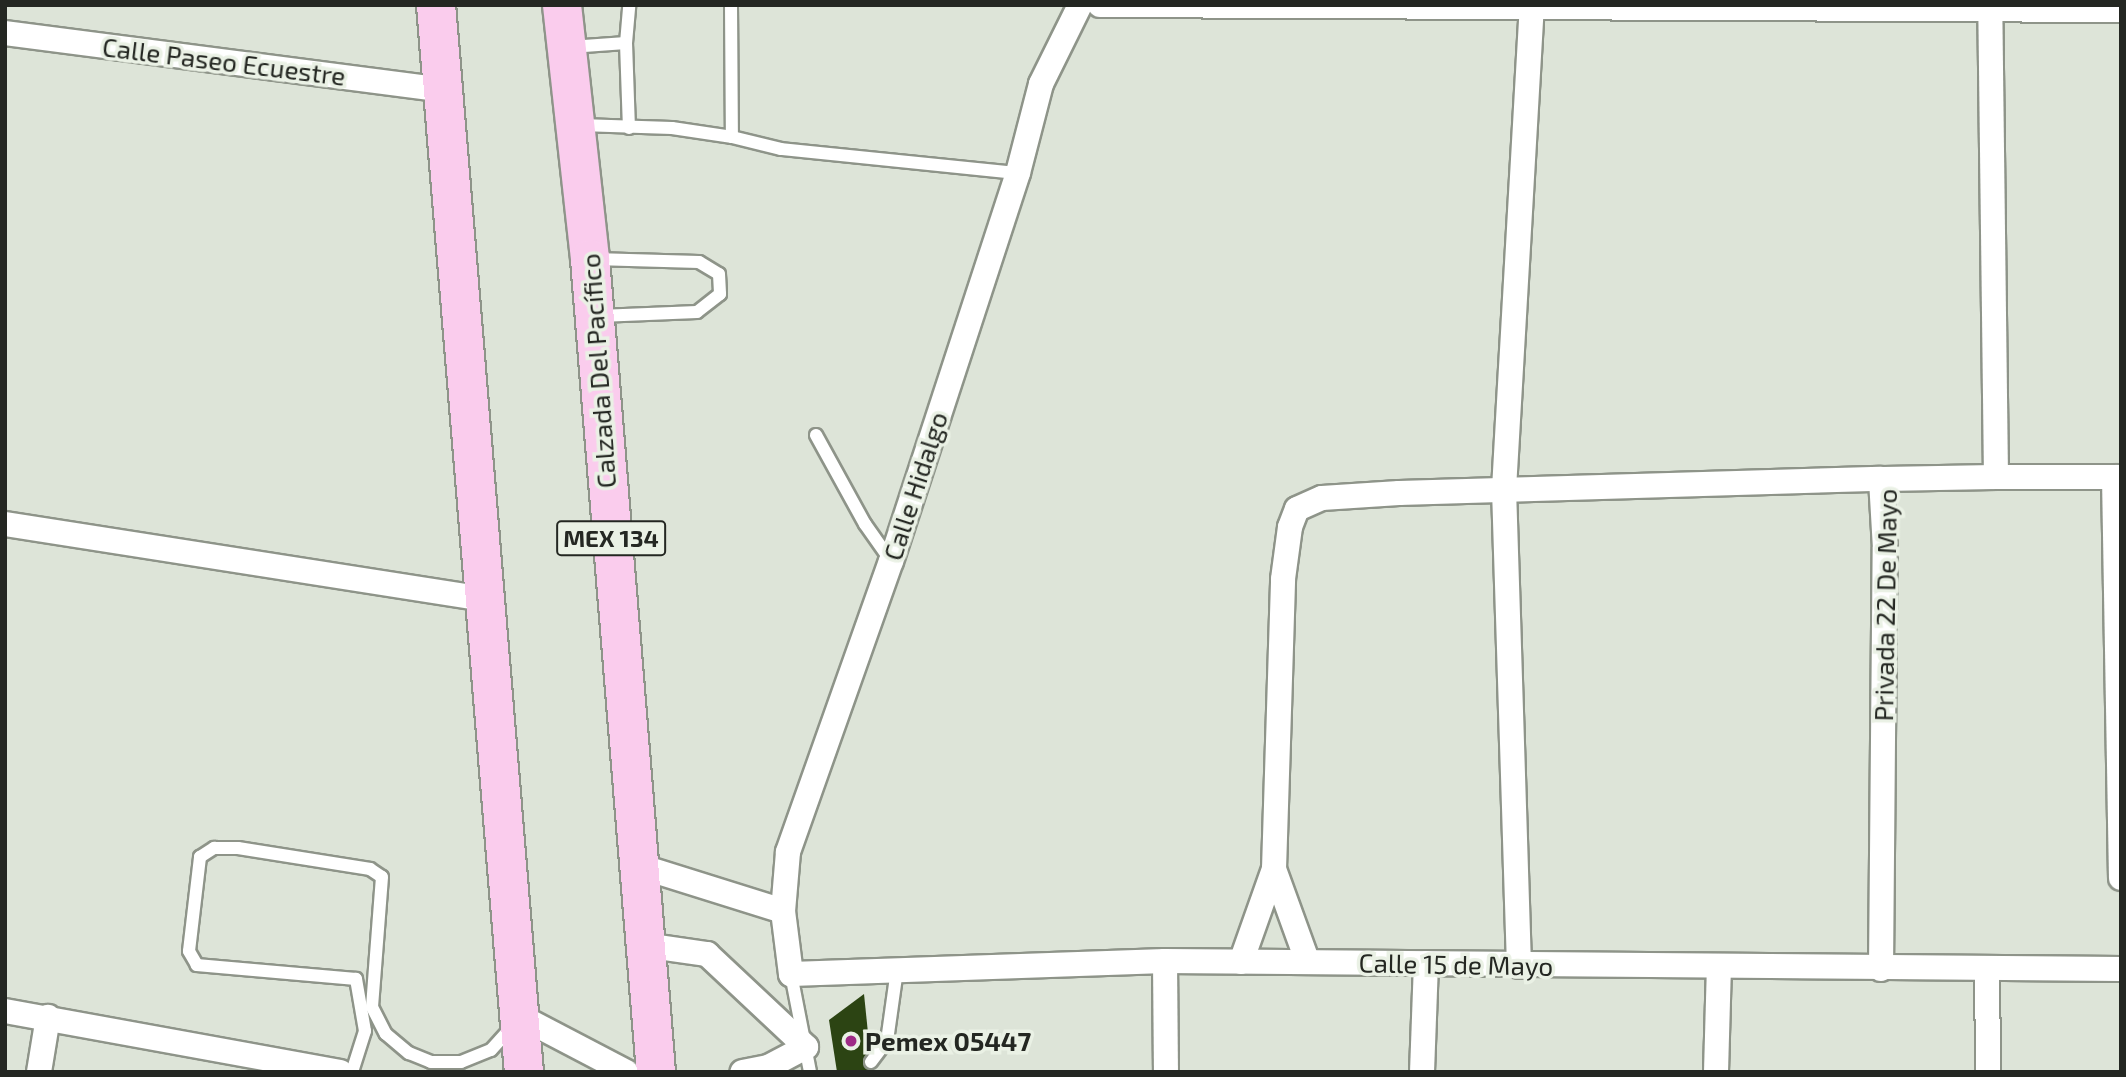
<!DOCTYPE html>
<meta charset="utf-8">
<style>
body{margin:0}
#map{position:relative;width:2126px;height:1077px;overflow:hidden;background:#dde4d8;font-family:"Exo 2",sans-serif}
div>[style]{position:absolute}
[style*='--x']{left:calc(var(--x)*1px);top:calc(var(--y)*1px);width:calc(var(--w)*1px);rotate:calc(var(--a)*1deg)}
.building>*{inset:0;background:#2c4413}
.roads{filter:drop-shadow(2px 0 #8e9489) drop-shadow(-2px 0 #8e9489) drop-shadow(0 2px #8e9489) drop-shadow(0 -2px #8e9489)}
.service>*{height:12px;margin:-6px;padding:0 6px;transform-origin:6px;border-radius:6px;background:#fff}
.minor>*{height:24px;margin:-12px;padding:0 12px;transform-origin:12px;border-radius:12px;background:#fff}
.primary>*{height:38px;margin:-19px;padding:0 19px;transform-origin:19px;border-radius:19px;background:#facced}
.dots>*{width:19px;height:19px;translate:-50% -50%;box-sizing:border-box;border:4px solid #eaf1e5;border-radius:50%}
span{translate:-50% -50%;white-space:nowrap;text-align:center;line-height:1.15;-webkit-text-stroke:7px #eaf1e5;paint-order:stroke}
.shield-label span{padding:2px 5px;background:#eaf1e5;border:2px solid;border-radius:5px;-webkit-text-stroke-width:0}
.shield-label{font-size:24px;color:#242722;font-weight:700}
.street-label{font-size:26px;color:#242722}
.poi-label{font-size:26px;color:#242722;font-weight:700}
.left{translate:0 -50%;text-align:left}
.frame{position:absolute;inset:0;border:7px solid #242722;pointer-events:none}
</style>
<div id="map">
<div class="building">
<div style="clip-path:polygon(864px 994px,872px 1072px,837px 1072px,829px 1020px)"></div>
</div>
<div class="roads">
<div class="service">
<div style="--x:731;--y:5;--w:132;--a:89.6"></div>
<div style="--x:732;--y:137;--w:50;--a:13.8"></div>
<div style="--x:781;--y:149;--w:238;--a:5.8"></div>
<div style="--x:626;--y:43;--w:85;--a:88"></div>
<div style="--x:570;--y:47;--w:56;--a:-4.1"></div>
<div style="--x:626;--y:43;--w:38;--a:-85"></div>
<div style="--x:580;--y:125;--w:92;--a:1.9"></div>
<div style="--x:672;--y:128;--w:61;--a:8.5"></div>
<div style="--x:594;--y:259;--w:105;--a:1.6"></div>
<div style="--x:699;--y:262;--w:23;--a:31"></div>
<div style="--x:719;--y:274;--w:20;--a:87"></div>
<div style="--x:720;--y:294;--w:29;--a:142"></div>
<div style="--x:697;--y:312;--w:98;--a:177.7"></div>
<div style="--x:816;--y:435;--w:102;--a:61.2"></div>
<div style="--x:865;--y:524;--w:45;--a:54.9"></div>
<div style="--x:791;--y:974;--w:100;--a:79"></div>
<div style="--x:871;--y:1062;--w:26;--a:-53"></div>
<div style="--x:887;--y:1041;--w:72;--a:-82"></div>
<div style="--x:352;--y:1072;--w:43;--a:-72.4"></div>
<div style="--x:365;--y:1031;--w:53;--a:-99.8"></div>
<div style="--x:356;--y:979;--w:160;--a:-175"></div>
<div style="--x:197;--y:965;--w:16;--a:-120"></div>
<div style="--x:189;--y:951;--w:95;--a:-83.3"></div>
<div style="--x:200;--y:857;--w:17;--a:-33"></div>
<div style="--x:214;--y:848;--w:24;--a:0"></div>
<div style="--x:238;--y:848;--w:134;--a:9"></div>
<div style="--x:370;--y:869;--w:14;--a:34"></div>
<div style="--x:382;--y:877;--w:130;--a:94.4"></div>
<div style="--x:372;--y:1007;--w:30;--a:63"></div>
<div style="--x:386;--y:1034;--w:30;--a:40"></div>
<div style="--x:409;--y:1053;--w:24;--a:22"></div>
<div style="--x:431;--y:1062;--w:30;--a:0"></div>
<div style="--x:461;--y:1062;--w:32;--a:-22"></div>
<div style="--x:491;--y:1050;--w:30;--a:-48"></div>
</div>
<div class="minor">
<div style="--x:1080;--y:5;--w:88;--a:116.3"></div>
<div style="--x:1041;--y:84;--w:92;--a:104.5"></div>
<div style="--x:1018;--y:173;--w:408;--a:108.1"></div>
<div style="--x:891;--y:561;--w:309;--a:109.5"></div>
<div style="--x:788;--y:852;--w:59;--a:94.8"></div>
<div style="--x:783;--y:911;--w:64;--a:82.8"></div>
<div style="--x:791;--y:974;--w:374;--a:-2"></div>
<div style="--x:1165;--y:961;--w:956;--a:0.48"></div>
<div style="--x:1100;--y:5;--w:1021;--a:0.28"></div>
<div style="--x:5;--y:33;--w:442;--a:7.4"></div>
<div style="--x:1996;--y:477;--w:125;--a:0"></div>
<div style="--x:2114;--y:477;--w:401;--a:89"></div>
<div style="--x:5;--y:524;--w:487;--a:8.9"></div>
<div style="--x:636;--y:865;--w:154;--a:17.4"></div>
<div style="--x:1274;--y:869;--w:97;--a:70.1"></div>
<div style="--x:644;--y:945;--w:64;--a:8.1"></div>
<div style="--x:707;--y:954;--w:136;--a:43.2"></div>
<div style="--x:806;--y:1047;--w:43;--a:152.2"></div>
<div style="--x:768;--y:1067;--w:26;--a:169"></div>
<div style="--x:1165;--y:961;--w:111;--a:89.5"></div>
<div style="--x:1241;--y:962;--w:99;--a:-70.5"></div>
<div style="--x:1274;--y:869;--w:290;--a:-88.2"></div>
<div style="--x:1283;--y:579;--w:52;--a:-82.3"></div>
<div style="--x:1290;--y:527;--w:19;--a:-69"></div>
<div style="--x:1297;--y:509;--w:27;--a:-24"></div>
<div style="--x:1322;--y:498;--w:77;--a:-3.7"></div>
<div style="--x:1399;--y:493;--w:482;--a:-1.7"></div>
<div style="--x:1519;--y:966;--w:477;--a:-91.8"></div>
<div style="--x:1504;--y:489;--w:481;--a:-86.7"></div>
<div style="--x:1881;--y:969;--w:420;--a:-89.5"></div>
<div style="--x:1885;--y:549;--w:70;--a:-93.3"></div>
<div style="--x:1881;--y:479;--w:115;--a:-1"></div>
<div style="--x:1996;--y:477;--w:465;--a:-90.7"></div>
<div style="--x:1987;--y:970;--w:102;--a:89.4"></div>
<div style="--x:5;--y:1011;--w:341;--a:10.3"></div>
<div style="--x:521;--y:1017;--w:119;--a:27.6"></div>
<div style="--x:39;--y:1072;--w:56;--a:-80.7"></div>
<div style="--x:1422;--y:1072;--w:109;--a:-87.9"></div>
<div style="--x:1716;--y:1072;--w:105;--a:-88.4"></div>
</div>
<div class="primary">
<div style="--x:436;--y:5;--w:1071;--a:85.29"></div>
<div style="--x:562;--y:5;--w:256;--a:83.7"></div>
<div style="--x:590;--y:259;--w:816;--a:85.36"></div>
</div>
</div>
<div class="dots">
<div style="left:851px;top:1041px;background:#9e2b86"></div>
</div>
<div class="shield-label">
<span style="left:611px;top:538px">MEX 134</span>
</div>
<div class="street-label">
<span style="left:224px;top:61px;rotate:7deg">Calle Paseo Ecuestre</span>
<span style="left:598px;top:371px;rotate:-94deg">Calzada Del Pacífico</span>
<span style="left:915px;top:486px;rotate:-72deg">Calle Hidalgo</span>
<span style="left:1885px;top:605px;rotate:-89deg">Privada 22 De Mayo</span>
<span style="left:1456px;top:964px;rotate:1deg">Calle 15 de Mayo</span>
</div>
<div class="poi-label">
<span class="left" style="left:865px;top:1041px">Pemex 05447</span>
</div>
<div class="frame"></div>
</div>
